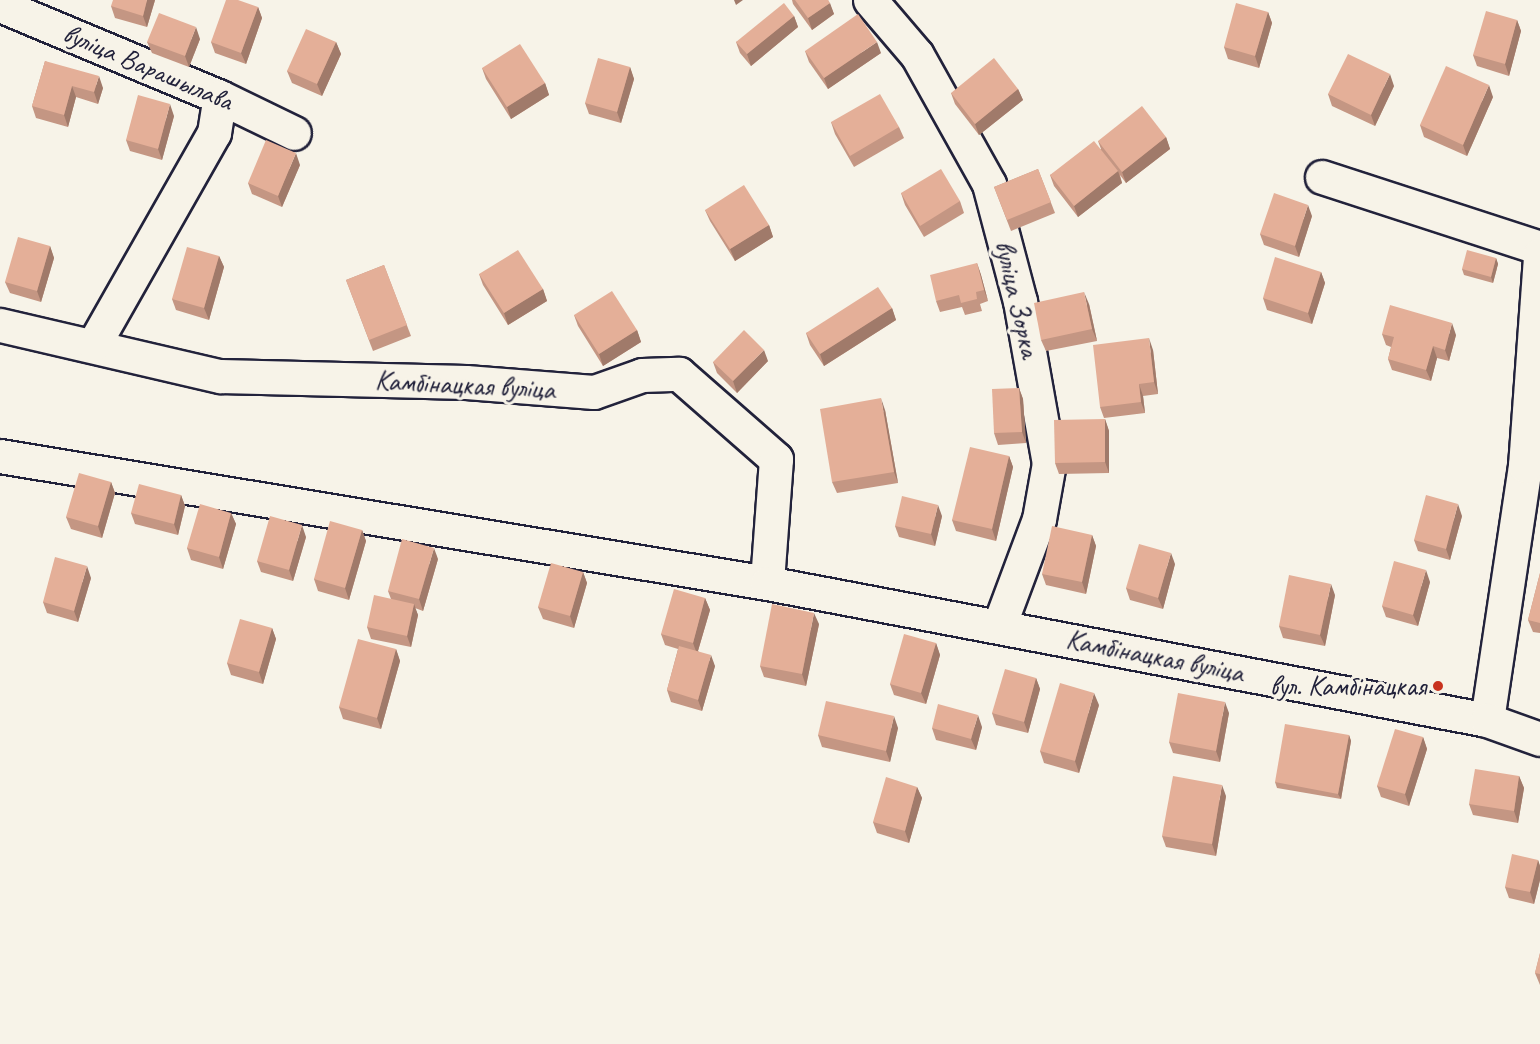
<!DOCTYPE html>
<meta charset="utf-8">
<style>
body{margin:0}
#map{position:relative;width:1540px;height:1044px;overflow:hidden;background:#f7f3e8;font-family:Caveat,sans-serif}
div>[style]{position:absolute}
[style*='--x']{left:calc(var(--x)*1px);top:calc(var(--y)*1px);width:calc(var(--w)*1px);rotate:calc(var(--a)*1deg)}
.roads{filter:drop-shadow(2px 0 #22223b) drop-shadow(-2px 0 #22223b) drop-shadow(0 2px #22223b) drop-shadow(0 -2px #22223b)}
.street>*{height:33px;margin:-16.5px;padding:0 16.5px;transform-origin:16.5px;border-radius:16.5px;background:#f7f3e8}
.secondary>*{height:33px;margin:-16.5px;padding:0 16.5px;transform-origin:16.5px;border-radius:16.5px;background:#f7f3e8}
.wall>*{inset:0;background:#c49683}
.shaded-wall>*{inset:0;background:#a07a6a}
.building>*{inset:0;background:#e4af98}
.dots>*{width:16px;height:16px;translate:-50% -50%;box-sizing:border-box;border:3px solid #f7f3e8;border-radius:50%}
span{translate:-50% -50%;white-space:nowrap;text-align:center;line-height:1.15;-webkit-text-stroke:6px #f7f3e8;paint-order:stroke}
.street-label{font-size:28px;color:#22223b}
.poi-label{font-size:28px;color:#22223b}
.right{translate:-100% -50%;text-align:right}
</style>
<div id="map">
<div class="roads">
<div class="street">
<div style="--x:870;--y:0;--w:72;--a:49.5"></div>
<div style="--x:917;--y:55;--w:148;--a:60.8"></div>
<div style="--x:989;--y:184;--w:121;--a:75.2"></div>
<div style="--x:1020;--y:301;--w:165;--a:79.9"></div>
<div style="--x:1049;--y:463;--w:57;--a:100.1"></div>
<div style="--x:1039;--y:519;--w:114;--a:110.5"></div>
<div style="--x:0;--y:5;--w:238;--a:22.7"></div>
<div style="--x:220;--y:97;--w:82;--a:25.9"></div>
<div style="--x:1322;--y:177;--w:229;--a:18"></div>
<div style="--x:0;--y:325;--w:226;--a:13.1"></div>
<div style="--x:220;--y:376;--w:246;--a:1.4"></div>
<div style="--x:466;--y:382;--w:128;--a:4.5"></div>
<div style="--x:594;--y:392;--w:51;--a:-19.5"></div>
<div style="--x:642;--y:375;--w:37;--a:-2"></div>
<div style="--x:679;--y:374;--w:129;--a:41.2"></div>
<div style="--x:776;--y:459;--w:124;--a:94.2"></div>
<div style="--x:94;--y:344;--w:243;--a:-60.4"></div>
<div style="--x:214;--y:133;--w:36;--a:-81"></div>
<div style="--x:1487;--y:720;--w:257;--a:-81.5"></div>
<div style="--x:1525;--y:466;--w:212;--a:-85.9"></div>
</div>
<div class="secondary">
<div style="--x:0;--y:456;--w:777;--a:9.4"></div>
<div style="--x:767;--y:583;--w:733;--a:10.77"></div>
<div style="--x:1487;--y:720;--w:56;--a:19.7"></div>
</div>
</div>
<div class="wall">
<div style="clip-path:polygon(155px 0,147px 27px,115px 18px,111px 6px)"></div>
<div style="clip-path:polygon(792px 0,828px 0,834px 14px,812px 30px,793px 4px)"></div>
<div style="clip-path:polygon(258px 7px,262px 18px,246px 64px,215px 53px,211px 42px)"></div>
<div style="clip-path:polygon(1268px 12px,1272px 23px,1259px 68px,1228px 59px,1224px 47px)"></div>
<div style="clip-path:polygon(794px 16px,798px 27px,751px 66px,740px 53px,736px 42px)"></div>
<div style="clip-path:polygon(1517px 20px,1521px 31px,1509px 76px,1477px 66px,1473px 55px)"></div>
<div style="clip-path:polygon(200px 39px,189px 67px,152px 53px,147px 42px)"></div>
<div style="clip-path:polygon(336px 42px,341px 54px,322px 96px,292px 83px,287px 71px)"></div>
<div style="clip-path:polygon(805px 51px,881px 53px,828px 89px,809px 62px)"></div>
<div style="clip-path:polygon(45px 61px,103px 88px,98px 104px,76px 97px,68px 127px,36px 118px,32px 106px)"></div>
<div style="clip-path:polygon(630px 67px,634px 79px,621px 123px,589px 114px,585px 103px)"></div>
<div style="clip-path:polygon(482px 68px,545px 83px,549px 95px,511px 119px,486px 79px)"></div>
<div style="clip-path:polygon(1394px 86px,1375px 126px,1332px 106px,1328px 94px)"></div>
<div style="clip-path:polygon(1018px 89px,1023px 100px,979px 135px,955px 104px,951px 93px)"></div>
<div style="clip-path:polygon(1493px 97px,1467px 156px,1424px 137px,1420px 125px)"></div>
<div style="clip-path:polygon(174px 116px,162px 160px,130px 151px,126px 140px)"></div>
<div style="clip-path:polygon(831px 122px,899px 127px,904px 138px,854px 167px,835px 134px)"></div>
<div style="clip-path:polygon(1166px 137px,1170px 149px,1126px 183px,1120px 175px,1122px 183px,1078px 217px,1054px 186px,1050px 175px,1101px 149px,1098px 141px)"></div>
<div style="clip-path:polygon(300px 165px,282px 207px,252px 194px,248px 183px)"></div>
<div style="clip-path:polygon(1038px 169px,1055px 213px,1011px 231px,994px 187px)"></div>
<div style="clip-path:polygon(901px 193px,960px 201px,964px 213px,924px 237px,905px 205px)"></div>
<div style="clip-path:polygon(705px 210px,769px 225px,773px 237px,735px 261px,710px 221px)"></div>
<div style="clip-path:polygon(1312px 216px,1299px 257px,1264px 245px,1260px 234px)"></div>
<div style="clip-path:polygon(50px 246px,54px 258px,41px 302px,10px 293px,5px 282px)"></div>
<div style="clip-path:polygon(219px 256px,224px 267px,209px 320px,176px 310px,172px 299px)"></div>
<div style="clip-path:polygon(1496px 258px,1498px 264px,1493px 283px,1464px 275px,1462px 269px)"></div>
<div style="clip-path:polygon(977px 263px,981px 275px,988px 301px,980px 304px,982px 311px,965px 315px,962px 307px,940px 312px,936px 301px)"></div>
<div style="clip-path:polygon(384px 265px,411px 336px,373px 351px,346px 280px)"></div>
<div style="clip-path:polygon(1321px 272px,1325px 283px,1312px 324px,1267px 310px,1263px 298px)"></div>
<div style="clip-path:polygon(479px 274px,543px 289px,547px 301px,508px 325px,483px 285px)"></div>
<div style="clip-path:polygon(1089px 304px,1097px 341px,1046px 351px,1041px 340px)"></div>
<div style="clip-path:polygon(892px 308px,896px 320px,824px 366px,810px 345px,806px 333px)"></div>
<div style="clip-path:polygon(574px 315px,637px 330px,641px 342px,603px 366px,578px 326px)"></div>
<div style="clip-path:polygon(1382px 334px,1456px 335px,1449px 361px,1437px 358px,1431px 381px,1392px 370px,1388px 359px,1391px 347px,1386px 345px)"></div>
<div style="clip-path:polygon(1153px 350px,1158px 394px,1143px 396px,1145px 413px,1104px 418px,1100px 407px)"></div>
<div style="clip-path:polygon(768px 361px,737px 393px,717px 373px,713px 362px)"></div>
<div style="clip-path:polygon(1019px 388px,1023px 399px,1026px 443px,998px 445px,994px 433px)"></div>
<div style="clip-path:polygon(885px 410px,898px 483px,837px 493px,832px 482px)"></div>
<div style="clip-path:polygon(1105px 419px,1109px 431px,1109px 473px,1059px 474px,1055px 463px)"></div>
<div style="clip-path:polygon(1009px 456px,1013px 467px,996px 541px,956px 531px,952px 520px)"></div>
<div style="clip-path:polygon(111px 482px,115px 493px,102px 538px,71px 529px,66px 517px)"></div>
<div style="clip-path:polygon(181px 495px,185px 506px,178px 535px,135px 524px,131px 513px)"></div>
<div style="clip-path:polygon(231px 513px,236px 524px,223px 569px,191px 560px,187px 548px)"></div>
<div style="clip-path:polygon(942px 516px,935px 546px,899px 537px,895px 526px)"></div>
<div style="clip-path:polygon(1462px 516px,1450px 560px,1418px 551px,1414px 540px)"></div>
<div style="clip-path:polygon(362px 530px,366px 541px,349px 600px,318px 591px,314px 579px)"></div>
<div style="clip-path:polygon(1092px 535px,1096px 546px,1086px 594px,1046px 585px,1042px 574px)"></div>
<div style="clip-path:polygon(306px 537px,293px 581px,261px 572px,257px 561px)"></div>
<div style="clip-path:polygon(438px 559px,423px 611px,415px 608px,418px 615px,411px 647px,371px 639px,367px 627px,391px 599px,388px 591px)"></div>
<div style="clip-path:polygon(1175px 564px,1163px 609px,1130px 600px,1126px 588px)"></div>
<div style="clip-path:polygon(583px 572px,587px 583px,574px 628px,543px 619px,538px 607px)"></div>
<div style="clip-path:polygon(1540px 573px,1540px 633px,1533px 632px,1528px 620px)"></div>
<div style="clip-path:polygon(91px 578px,78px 622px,47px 613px,43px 602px)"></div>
<div style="clip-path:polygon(1430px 582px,1418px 626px,1386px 617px,1382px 606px)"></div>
<div style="clip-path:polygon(1335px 595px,1325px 646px,1283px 638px,1279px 626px)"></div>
<div style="clip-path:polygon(705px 598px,710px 610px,698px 651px,715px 666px,702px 711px,671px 702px,667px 690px,678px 649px,665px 645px,661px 634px)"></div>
<div style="clip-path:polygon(819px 624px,806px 686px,764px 677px,760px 666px)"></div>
<div style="clip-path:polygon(272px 628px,276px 639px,263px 684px,231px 675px,227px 663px)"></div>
<div style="clip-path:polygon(936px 643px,940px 655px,926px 704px,894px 695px,890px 684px)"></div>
<div style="clip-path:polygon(396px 649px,400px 661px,381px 729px,343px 719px,339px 707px)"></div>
<div style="clip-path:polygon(1036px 678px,1040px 689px,1028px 733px,996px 725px,992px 713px)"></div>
<div style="clip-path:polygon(1099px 705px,1079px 773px,1044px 763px,1040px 751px)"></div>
<div style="clip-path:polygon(1229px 713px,1220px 762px,1173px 753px,1169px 742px)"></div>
<div style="clip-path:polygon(982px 727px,976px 750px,936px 740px,932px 728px)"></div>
<div style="clip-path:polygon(898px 728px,890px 762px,822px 747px,818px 735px)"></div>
<div style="clip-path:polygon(1349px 735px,1351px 741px,1341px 799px,1277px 788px,1275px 782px)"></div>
<div style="clip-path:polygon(1423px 737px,1427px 749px,1409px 806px,1381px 797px,1377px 786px)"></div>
<div style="clip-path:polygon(1519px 776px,1524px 788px,1518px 823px,1473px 815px,1469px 804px)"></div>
<div style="clip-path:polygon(917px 787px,922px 798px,909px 843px,877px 833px,873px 822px)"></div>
<div style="clip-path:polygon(1226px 796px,1216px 856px,1166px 847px,1162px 836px)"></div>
<div style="clip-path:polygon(1538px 860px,1540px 866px,1540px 880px,1534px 904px,1509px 898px,1505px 887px)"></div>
<div style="clip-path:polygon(1540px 953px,1540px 985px,1535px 973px)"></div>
</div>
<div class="shaded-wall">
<div style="clip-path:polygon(147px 0,155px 0,147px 27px,143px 16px)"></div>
<div style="clip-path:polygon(734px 0,743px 0,736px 5px)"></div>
<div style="clip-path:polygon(830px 3px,834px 14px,812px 30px,808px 18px)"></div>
<div style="clip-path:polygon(258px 7px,262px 18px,246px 64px,241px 53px)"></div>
<div style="clip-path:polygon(1268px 12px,1272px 23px,1259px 68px,1255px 56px)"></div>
<div style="clip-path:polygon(794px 16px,798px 27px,751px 66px,747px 54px)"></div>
<div style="clip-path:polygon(1517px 20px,1521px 31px,1509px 76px,1505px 64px)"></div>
<div style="clip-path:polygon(196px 27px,200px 39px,189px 67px,185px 56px)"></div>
<div style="clip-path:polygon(336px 42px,341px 54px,322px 96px,317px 84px)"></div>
<div style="clip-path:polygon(877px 42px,881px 53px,828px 89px,824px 78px)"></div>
<div style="clip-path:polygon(630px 67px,634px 79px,621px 123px,617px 112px)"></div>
<div style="clip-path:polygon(1390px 74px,1394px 86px,1375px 126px,1371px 115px)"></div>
<div style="clip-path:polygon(99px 76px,103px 88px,98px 104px,94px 92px)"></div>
<div style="clip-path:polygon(545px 83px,549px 95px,511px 119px,507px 107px)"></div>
<div style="clip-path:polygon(1489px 85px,1493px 97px,1467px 156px,1463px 145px)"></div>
<div style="clip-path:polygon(72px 86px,76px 97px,68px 127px,64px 115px)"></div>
<div style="clip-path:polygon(1018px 89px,1023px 100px,979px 135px,975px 124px)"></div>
<div style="clip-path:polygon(170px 104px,174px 116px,162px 160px,158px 149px)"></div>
<div style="clip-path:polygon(1166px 137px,1170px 149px,1126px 183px,1122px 172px)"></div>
<div style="clip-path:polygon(296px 153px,300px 165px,282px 207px,278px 196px)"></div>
<div style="clip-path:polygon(1118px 171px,1122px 183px,1078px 217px,1074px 206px)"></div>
<div style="clip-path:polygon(1308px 205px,1312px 216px,1299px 257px,1295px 246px)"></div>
<div style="clip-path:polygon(769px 225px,773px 237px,735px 261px,730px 249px)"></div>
<div style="clip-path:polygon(50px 246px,54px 258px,41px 302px,37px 291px)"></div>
<div style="clip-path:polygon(219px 256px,224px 267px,209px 320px,204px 308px)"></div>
<div style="clip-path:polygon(1496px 258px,1498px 264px,1493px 283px,1491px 277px)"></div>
<div style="clip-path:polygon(977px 263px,981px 275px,988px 301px,984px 290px)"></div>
<div style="clip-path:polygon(1321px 272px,1325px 283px,1312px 324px,1308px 313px)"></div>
<div style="clip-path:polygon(543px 289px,547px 301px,508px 325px,504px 313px)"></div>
<div style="clip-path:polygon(1084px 292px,1089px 304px,1097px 341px,1092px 329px)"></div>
<div style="clip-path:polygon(892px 308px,896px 320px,824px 366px,820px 354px)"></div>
<div style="clip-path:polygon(1452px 323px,1456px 335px,1449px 361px,1445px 350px)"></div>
<div style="clip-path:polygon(637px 330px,641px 342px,603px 366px,599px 354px)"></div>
<div style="clip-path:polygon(1149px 338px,1153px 350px,1158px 394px,1154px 382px)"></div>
<div style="clip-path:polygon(1433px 346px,1437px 358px,1431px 381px,1426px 370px)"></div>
<div style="clip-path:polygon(764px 350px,768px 361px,737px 393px,733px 381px)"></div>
<div style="clip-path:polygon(1139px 384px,1143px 396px,1145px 413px,1141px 402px)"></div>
<div style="clip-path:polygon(1019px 388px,1023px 399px,1026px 443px,1022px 432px)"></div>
<div style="clip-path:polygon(881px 398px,885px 410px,898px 483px,894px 472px)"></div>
<div style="clip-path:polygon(1105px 419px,1109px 431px,1109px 473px,1105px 462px)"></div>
<div style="clip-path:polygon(1009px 456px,1013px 467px,996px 541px,992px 529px)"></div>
<div style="clip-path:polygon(111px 482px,115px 493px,102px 538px,98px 526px)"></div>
<div style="clip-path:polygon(181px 495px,185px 506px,178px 535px,174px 524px)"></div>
<div style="clip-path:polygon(1458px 504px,1462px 516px,1450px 560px,1446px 549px)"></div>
<div style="clip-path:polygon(938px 505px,942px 516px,935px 546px,931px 534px)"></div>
<div style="clip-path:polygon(231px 513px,236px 524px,223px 569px,219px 557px)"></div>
<div style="clip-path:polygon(302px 525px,306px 537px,293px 581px,289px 570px)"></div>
<div style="clip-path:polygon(362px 530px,366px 541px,349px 600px,345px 588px)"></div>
<div style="clip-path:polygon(1092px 535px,1096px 546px,1086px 594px,1082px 582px)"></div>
<div style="clip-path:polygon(434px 548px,438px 559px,423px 611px,419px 599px)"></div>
<div style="clip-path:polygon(1171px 553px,1175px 564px,1163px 609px,1158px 598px)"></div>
<div style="clip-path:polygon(87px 566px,91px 578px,78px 622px,74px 611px)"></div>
<div style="clip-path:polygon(1426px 570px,1430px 582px,1418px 626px,1413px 615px)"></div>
<div style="clip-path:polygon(583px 572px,587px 583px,574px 628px,570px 616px)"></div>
<div style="clip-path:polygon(1331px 584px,1335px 595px,1325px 646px,1320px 635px)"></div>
<div style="clip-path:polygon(705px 598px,710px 610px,697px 654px,693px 643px)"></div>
<div style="clip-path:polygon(414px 604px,418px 615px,411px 647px,407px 636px)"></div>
<div style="clip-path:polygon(814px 613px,819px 624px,806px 686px,802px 674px)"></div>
<div style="clip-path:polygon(272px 628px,276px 639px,263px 684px,259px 672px)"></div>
<div style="clip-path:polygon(936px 643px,940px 655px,926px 704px,921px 693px)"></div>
<div style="clip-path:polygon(396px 649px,400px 661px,381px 729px,377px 718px)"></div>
<div style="clip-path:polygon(711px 655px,715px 666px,702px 711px,698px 700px)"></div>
<div style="clip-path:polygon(1036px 678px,1040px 689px,1028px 733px,1024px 722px)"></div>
<div style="clip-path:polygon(1094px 693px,1099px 705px,1079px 773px,1075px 761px)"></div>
<div style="clip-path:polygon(1225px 702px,1229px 713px,1220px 762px,1216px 751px)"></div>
<div style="clip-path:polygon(978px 715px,982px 727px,976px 750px,971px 739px)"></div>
<div style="clip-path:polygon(894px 716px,898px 728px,890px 762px,886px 751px)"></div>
<div style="clip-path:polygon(1349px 735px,1351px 741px,1341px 799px,1338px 794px)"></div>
<div style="clip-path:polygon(1423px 737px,1427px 749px,1409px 806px,1405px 794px)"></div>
<div style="clip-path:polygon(1519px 776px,1524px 788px,1518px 823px,1514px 811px)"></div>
<div style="clip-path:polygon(1222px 785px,1226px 796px,1216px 856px,1212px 844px)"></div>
<div style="clip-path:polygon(917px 787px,922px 798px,909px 843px,905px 831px)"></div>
<div style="clip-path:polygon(1538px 860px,1540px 866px,1540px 880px,1534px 904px,1530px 892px)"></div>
</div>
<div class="building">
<div style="clip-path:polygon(113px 0,147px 0,143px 16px,111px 6px)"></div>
<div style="clip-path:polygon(226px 0,238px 0,258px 7px,241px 53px,211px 42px)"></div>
<div style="clip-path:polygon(795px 0,828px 0,830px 3px,808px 18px)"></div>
<div style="clip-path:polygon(784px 3px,794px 16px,747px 54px,736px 42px)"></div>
<div style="clip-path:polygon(1236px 3px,1268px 12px,1255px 56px,1224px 47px)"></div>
<div style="clip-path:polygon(1486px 11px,1517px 20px,1505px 64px,1473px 55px)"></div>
<div style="clip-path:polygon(159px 13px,196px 27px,185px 56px,147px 42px)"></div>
<div style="clip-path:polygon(858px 14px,877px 42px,824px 78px,805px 51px)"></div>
<div style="clip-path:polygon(306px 29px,336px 42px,317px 84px,287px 71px)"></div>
<div style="clip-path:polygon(520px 44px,545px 83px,507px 107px,482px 68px)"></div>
<div style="clip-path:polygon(1348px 54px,1390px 74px,1371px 115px,1328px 94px)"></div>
<div style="clip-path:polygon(598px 58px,630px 67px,617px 112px,585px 103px)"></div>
<div style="clip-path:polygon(994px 58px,1018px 89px,975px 124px,951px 93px)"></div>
<div style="clip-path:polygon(45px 61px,99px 76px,94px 92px,72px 86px,64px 115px,32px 106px)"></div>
<div style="clip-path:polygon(1446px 66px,1489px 85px,1463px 145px,1420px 125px)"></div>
<div style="clip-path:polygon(880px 94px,899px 127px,850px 156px,831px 122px)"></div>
<div style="clip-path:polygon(138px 95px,170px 104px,158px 149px,126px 140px)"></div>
<div style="clip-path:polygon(1142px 106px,1166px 137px,1122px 172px,1098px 141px)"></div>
<div style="clip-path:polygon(266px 140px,296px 153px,278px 196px,248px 183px)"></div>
<div style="clip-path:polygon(1094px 141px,1118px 171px,1074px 206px,1050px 175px)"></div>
<div style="clip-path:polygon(941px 169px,960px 201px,920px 226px,901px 193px)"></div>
<div style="clip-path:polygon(1038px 169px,1051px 202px,1007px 220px,994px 187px)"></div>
<div style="clip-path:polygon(744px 185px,769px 225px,730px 249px,705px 210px)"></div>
<div style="clip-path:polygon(1274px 193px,1308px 205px,1295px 246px,1260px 234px)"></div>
<div style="clip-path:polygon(18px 237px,50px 246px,37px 291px,5px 282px)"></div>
<div style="clip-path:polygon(187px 247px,219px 256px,204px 308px,172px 299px)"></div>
<div style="clip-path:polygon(518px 250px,543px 289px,504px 313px,479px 274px)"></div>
<div style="clip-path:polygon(1467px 250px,1496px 258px,1491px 277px,1462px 269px)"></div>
<div style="clip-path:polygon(1275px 257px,1321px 272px,1308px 313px,1263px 298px)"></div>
<div style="clip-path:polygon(977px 263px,984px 290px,976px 292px,977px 299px,961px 303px,959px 295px,936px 301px,930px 275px)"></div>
<div style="clip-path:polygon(384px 265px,407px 325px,369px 340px,346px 280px)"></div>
<div style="clip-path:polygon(878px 287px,892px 308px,820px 354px,806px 333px)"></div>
<div style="clip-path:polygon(612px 291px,637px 330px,599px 354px,574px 315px)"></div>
<div style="clip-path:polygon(1084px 292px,1092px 329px,1041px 340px,1034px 303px)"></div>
<div style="clip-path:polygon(1390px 305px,1452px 323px,1445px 350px,1433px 346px,1426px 370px,1388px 359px,1394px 337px,1382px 334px)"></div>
<div style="clip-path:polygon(744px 330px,764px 350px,733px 381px,713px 362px)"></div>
<div style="clip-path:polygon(1149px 338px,1154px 382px,1139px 384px,1141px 402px,1100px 407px,1093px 345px)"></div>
<div style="clip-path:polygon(1019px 388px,1022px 432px,994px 433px,992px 389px)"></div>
<div style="clip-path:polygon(881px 398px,894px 472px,832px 482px,820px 409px)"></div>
<div style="clip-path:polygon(1105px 419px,1105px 462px,1055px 463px,1054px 420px)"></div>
<div style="clip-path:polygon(970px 447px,1009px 456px,992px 529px,952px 520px)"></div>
<div style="clip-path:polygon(79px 473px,111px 482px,98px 526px,66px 517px)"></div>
<div style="clip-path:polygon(139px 484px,181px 495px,174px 524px,131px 513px)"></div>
<div style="clip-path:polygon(1426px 495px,1458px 504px,1446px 549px,1414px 540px)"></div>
<div style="clip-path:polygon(902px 496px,938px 505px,931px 534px,895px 526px)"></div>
<div style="clip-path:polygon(200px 504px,231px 513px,219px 557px,187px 548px)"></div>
<div style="clip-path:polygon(270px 516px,302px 525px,289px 570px,257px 561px)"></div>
<div style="clip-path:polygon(330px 521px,362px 530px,345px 588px,314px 579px)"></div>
<div style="clip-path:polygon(1052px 526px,1092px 535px,1082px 582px,1042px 574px)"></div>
<div style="clip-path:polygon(402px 539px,434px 548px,419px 599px,388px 591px)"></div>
<div style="clip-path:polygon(1139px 544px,1171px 553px,1158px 598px,1126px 588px)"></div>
<div style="clip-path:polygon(55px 557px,87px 566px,74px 611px,43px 602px)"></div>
<div style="clip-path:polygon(1394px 561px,1426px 570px,1413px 615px,1382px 606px)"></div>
<div style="clip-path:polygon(551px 563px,583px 572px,570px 616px,538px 607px)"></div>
<div style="clip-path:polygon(1540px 573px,1540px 623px,1528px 620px)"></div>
<div style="clip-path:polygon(1289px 575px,1331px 584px,1320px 635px,1279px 626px)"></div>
<div style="clip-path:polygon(674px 589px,705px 598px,693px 643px,661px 634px)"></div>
<div style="clip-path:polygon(374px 595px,414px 604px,407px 636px,367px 627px)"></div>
<div style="clip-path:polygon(772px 604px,814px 613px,802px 674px,760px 666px)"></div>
<div style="clip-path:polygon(240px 619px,272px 628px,259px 672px,227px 663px)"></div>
<div style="clip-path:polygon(904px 634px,936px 643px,921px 693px,890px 684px)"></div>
<div style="clip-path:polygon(358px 639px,396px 649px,377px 718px,339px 707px)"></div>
<div style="clip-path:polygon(679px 646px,711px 655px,698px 700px,667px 690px)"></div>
<div style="clip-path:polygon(1005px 669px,1036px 678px,1024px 722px,992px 713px)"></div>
<div style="clip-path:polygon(1060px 683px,1094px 693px,1075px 761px,1040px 751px)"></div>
<div style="clip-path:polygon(1178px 693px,1225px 702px,1216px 751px,1169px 742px)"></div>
<div style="clip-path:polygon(826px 701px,894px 716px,886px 751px,818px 735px)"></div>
<div style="clip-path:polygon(938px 704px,978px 715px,971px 739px,932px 728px)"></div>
<div style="clip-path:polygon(1285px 724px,1349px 735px,1338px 794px,1275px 782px)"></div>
<div style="clip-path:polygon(1395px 729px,1423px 737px,1405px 794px,1377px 786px)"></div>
<div style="clip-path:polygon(1475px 769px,1519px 776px,1514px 811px,1469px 804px)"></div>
<div style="clip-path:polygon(1173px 776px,1222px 785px,1212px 844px,1162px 836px)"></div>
<div style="clip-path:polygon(886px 777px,917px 787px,905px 831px,873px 822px)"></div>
<div style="clip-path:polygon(1512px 854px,1538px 860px,1530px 892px,1505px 887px)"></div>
<div style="clip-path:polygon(1540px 953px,1540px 974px,1535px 973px)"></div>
</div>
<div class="dots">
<div style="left:1438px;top:686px;background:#c8321e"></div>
</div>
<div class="street-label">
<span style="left:148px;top:67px;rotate:23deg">вуліца Варашылава</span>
<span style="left:1017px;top:299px;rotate:77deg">вуліца Зорка</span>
<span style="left:465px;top:385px;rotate:3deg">Камбінацкая вуліца</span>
<span style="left:1155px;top:656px;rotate:11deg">Камбінацкая вуліца</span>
</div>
<div class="poi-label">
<span class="right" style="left:1426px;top:686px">вул. Камбінацкая</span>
</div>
</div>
